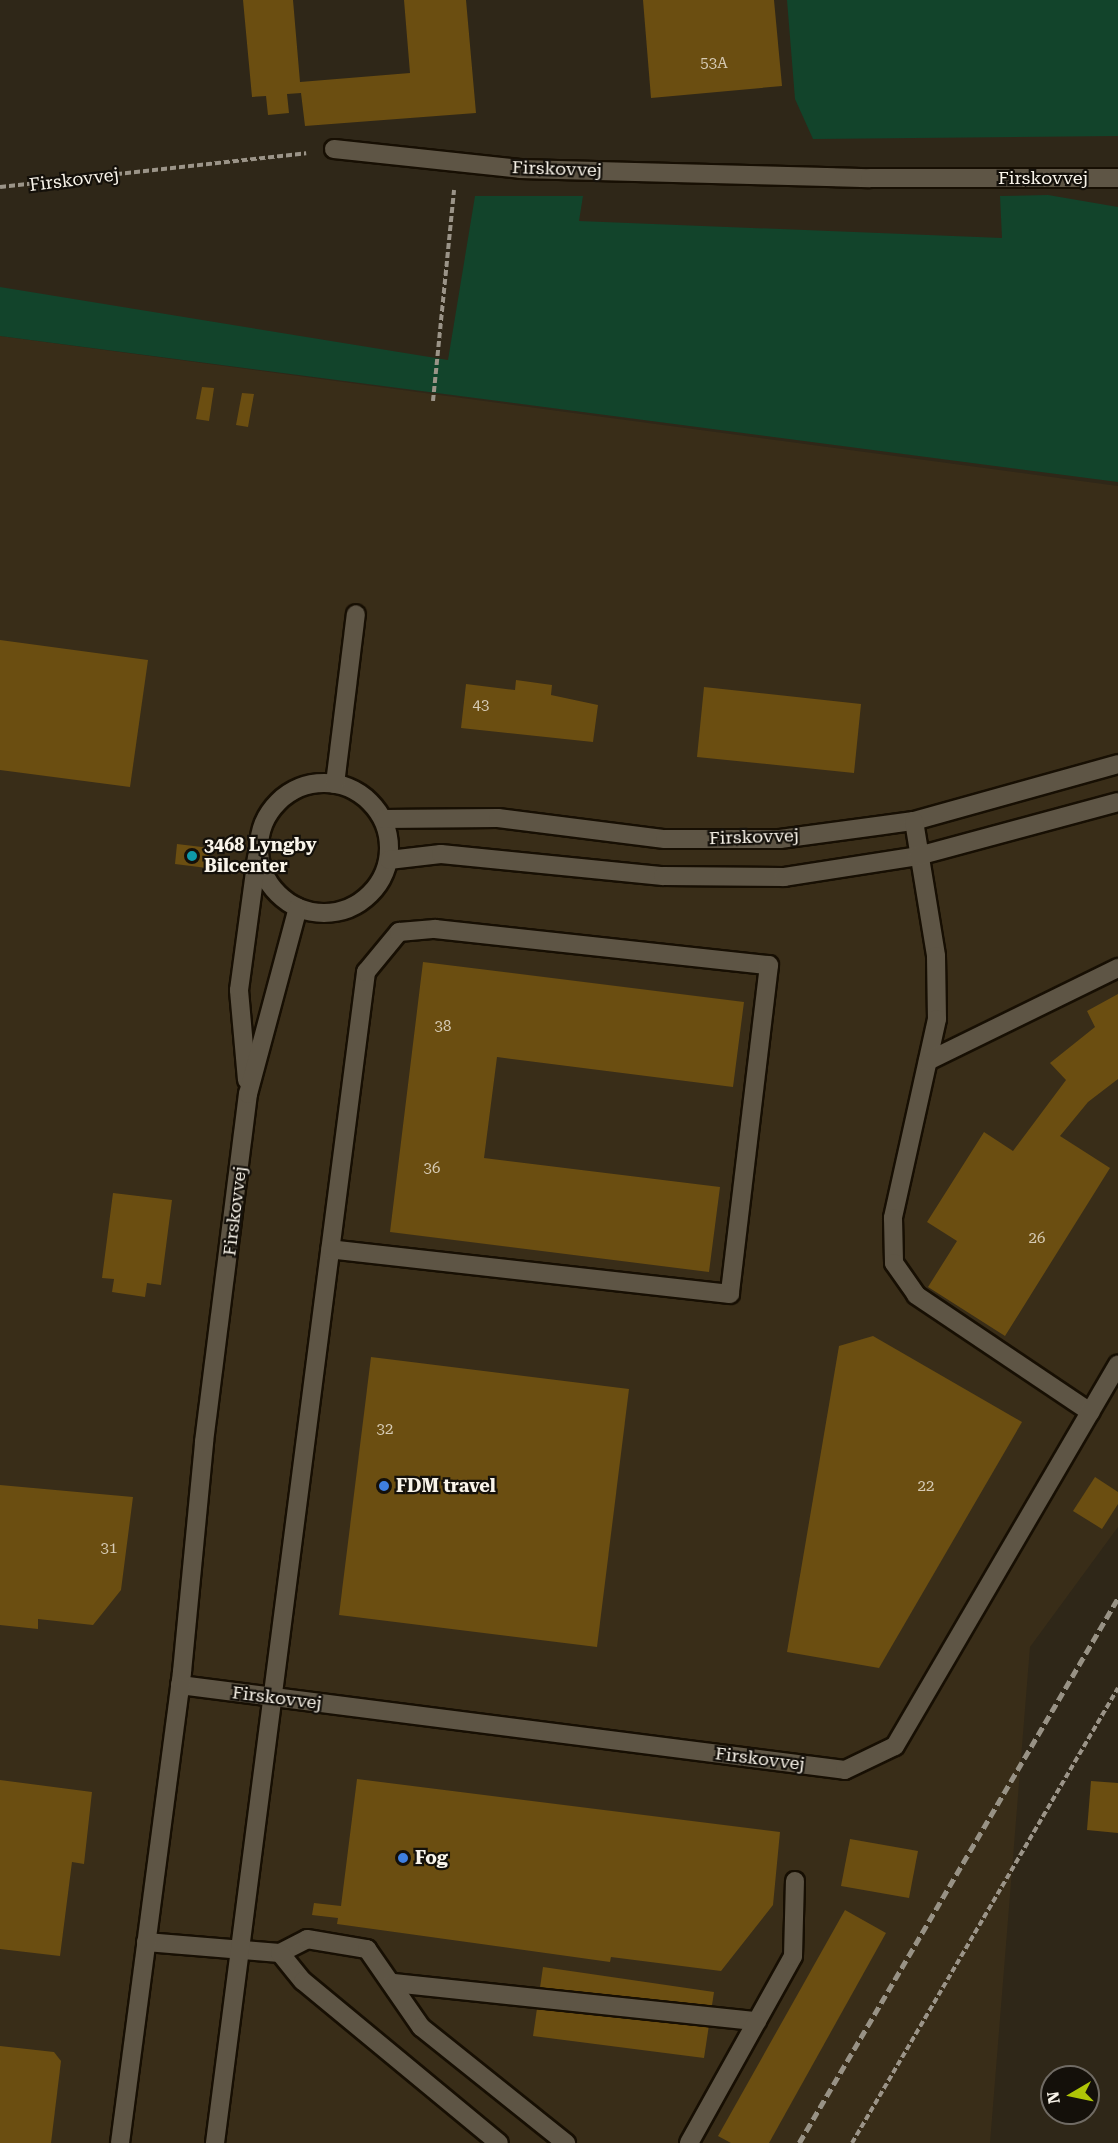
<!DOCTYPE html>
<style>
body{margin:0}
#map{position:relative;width:1118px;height:2143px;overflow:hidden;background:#2f2718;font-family:"Roboto Serif",serif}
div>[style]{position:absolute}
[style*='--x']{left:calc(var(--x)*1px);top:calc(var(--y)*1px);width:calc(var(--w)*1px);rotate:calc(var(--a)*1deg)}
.built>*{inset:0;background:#392d18}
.green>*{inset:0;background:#12442b}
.building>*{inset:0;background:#6b4e11}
.path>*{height:4px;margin-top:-2px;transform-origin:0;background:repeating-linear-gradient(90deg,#9b9488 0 6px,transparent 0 9px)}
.roads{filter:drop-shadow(2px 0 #170f03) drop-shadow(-2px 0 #170f03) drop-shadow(0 2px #170f03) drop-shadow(0 -2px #170f03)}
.minor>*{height:18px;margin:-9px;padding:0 9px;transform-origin:9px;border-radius:9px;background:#5e5545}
.minor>.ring{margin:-9px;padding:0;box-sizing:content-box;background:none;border:18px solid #5e5545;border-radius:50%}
.rail>*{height:4.5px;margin-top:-2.25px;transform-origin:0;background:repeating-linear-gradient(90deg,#989285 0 9px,transparent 0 13.5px)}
.dots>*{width:16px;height:16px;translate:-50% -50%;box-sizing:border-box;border:3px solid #14100a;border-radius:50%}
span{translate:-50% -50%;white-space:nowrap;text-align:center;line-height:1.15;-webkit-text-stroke:4.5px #14100a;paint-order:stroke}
.number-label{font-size:15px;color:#d6cab4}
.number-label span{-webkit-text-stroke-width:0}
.street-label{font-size:18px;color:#f9f4ea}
.poi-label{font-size:18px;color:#f9f4ea;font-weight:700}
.left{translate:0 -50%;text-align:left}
.north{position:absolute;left:1040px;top:2065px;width:60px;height:60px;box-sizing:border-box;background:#14100a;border:2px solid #706b64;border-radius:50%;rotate:261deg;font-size:16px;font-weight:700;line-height:24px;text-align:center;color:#f9f4ea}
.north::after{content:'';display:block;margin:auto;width:21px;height:27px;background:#afc507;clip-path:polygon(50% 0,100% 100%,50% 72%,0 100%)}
</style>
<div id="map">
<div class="built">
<div style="clip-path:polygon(0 336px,1118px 486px,1118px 1527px,1030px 1647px,990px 2143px,0 2143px)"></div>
</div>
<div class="green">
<div style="clip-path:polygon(787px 0,1118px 0,1118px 136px,813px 139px,795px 99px)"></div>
<div style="clip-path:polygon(1048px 195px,1118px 207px,1118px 482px,0 336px,0 287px,448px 360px,475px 196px,583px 196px,579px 221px,1002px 238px,1000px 196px)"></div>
</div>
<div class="building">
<div style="clip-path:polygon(243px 0,293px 0,300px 82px,410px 73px,404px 0,466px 0,476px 113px,305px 126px,301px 93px,287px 94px,289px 113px,268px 115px,266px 96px,252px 97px)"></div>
<div style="clip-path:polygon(643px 0,774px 0,782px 86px,651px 98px)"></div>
<div style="clip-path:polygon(202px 387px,214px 388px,209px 421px,196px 419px)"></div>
<div style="clip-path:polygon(242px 393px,254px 394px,248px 427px,236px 425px)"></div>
<div style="clip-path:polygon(0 640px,148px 660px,130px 787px,0 770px)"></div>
<div style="clip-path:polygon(516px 680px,552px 685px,551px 695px,598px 705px,593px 742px,461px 728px,466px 684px,515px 690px)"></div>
<div style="clip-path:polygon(704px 687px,861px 704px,854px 773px,697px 757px)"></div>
<div style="clip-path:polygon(177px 844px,210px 848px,207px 868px,175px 864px)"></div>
<div style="clip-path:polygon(423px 962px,744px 1002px,733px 1087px,497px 1057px,484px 1158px,720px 1187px,709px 1272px,390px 1232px)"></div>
<div style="clip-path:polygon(1118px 994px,1118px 1079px,1088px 1102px,1060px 1136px,1110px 1168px,1005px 1336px,928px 1287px,957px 1241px,927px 1222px,984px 1132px,1013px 1151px,1066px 1080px,1050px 1063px,1095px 1027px,1087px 1011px)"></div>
<div style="clip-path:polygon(113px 1193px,172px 1200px,161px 1285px,147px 1283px,145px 1297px,112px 1292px,114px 1279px,102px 1278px)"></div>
<div style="clip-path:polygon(873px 1336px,1022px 1422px,879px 1668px,787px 1652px,839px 1346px)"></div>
<div style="clip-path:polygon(371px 1357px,629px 1389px,597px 1647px,339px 1615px)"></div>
<div style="clip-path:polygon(1095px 1477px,1118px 1492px,1118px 1504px,1102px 1529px,1073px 1511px)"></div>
<div style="clip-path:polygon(0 1485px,133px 1497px,121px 1590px,93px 1625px,38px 1619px,38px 1629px,0 1625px)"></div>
<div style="clip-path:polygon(357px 1779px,780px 1832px,773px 1905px,721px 1971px,611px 1957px,610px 1962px,337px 1924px,338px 1918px,312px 1915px,314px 1903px,341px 1906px)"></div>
<div style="clip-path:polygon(0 1780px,92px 1792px,84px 1864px,72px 1862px,60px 1956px,0 1949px)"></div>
<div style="clip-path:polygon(1091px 1781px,1118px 1783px,1118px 1833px,1087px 1830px)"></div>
<div style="clip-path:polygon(850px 1839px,918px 1851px,909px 1898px,841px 1886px)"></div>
<div style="clip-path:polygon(845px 1910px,886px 1933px,769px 2143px,731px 2143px,718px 2136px)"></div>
<div style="clip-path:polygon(543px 1967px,714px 1992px,704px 2058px,533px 2036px)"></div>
<div style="clip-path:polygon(0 2046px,54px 2052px,61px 2061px,51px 2143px,0 2143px)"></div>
</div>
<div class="path">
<div style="--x:0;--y:187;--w:308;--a:-6.3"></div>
<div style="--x:433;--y:401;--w:212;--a:-84.3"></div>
<div style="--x:852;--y:2143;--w:527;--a:-59.69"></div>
</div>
<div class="roads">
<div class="minor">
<div style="--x:334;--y:149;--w:187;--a:6.1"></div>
<div style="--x:520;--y:169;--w:350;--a:1.5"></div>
<div style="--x:870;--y:178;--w:248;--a:0"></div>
<div class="ring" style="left:259px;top:783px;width:112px;height:112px"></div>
<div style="--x:335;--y:784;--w:171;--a:-83"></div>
<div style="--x:383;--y:819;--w:115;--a:-0.5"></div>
<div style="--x:498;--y:818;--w:168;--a:7.2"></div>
<div style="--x:665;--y:839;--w:115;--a:0"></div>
<div style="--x:780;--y:839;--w:135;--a:-7.7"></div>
<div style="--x:914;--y:821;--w:212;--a:-15.6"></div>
<div style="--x:914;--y:821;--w:137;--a:80.7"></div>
<div style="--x:936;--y:956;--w:63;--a:89.1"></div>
<div style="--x:937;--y:1019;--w:204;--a:102.5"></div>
<div style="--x:893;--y:1218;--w:45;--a:88.7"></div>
<div style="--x:894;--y:1263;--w:39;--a:55"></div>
<div style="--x:916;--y:1295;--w:210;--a:33.9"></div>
<div style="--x:389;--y:860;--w:52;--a:-6.6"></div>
<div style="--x:441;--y:854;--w:223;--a:5.7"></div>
<div style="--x:663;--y:876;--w:121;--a:0.5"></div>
<div style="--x:784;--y:877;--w:136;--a:-8.9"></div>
<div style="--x:918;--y:856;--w:207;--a:-15.1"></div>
<div style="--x:928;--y:1061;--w:212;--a:-26.1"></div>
<div style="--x:247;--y:1080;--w:90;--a:-95.1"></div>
<div style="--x:239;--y:990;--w:134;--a:-82.3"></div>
<div style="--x:180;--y:1685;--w:670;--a:7.28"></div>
<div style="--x:845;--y:1770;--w:55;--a:-25.6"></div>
<div style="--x:895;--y:1746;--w:442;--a:-59.7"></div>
<div style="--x:146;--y:1942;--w:134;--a:4.7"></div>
<div style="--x:280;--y:1953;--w:30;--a:-27"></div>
<div style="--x:307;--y:1939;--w:61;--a:9.5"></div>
<div style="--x:367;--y:1949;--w:95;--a:55.3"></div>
<div style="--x:421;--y:2027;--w:186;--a:38.7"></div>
<div style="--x:280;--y:1953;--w:36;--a:51"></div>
<div style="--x:303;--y:1981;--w:254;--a:39.6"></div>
<div style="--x:393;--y:1983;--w:366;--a:6"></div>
<div style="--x:120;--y:2143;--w:475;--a:-82.5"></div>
<div style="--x:182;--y:1672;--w:231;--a:-84.5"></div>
<div style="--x:204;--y:1442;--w:351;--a:-82.8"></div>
<div style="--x:248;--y:1094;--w:193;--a:-75"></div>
<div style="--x:215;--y:2143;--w:1181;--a:-82.65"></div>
<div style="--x:366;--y:972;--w:52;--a:-50.5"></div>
<div style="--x:399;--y:932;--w:36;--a:-5"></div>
<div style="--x:435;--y:929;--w:336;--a:6.2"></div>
<div style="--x:769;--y:965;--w:331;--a:96.8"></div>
<div style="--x:730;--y:1294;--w:402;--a:-173.6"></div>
<div style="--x:689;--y:2143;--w:214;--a:-60.9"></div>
<div style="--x:793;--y:1956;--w:75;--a:-88.5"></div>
</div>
</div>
<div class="rail">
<div style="--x:799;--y:2143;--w:631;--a:-59.66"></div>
</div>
<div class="dots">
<div style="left:192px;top:856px;background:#0f9aa8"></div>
<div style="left:384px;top:1486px;background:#3f7fe0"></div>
<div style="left:403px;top:1858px;background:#3f7fe0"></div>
</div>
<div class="number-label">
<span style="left:714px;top:64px">53A</span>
<span style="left:481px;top:706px">43</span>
<span style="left:443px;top:1027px">38</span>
<span style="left:432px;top:1169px">36</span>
<span style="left:1037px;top:1239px">26</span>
<span style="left:385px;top:1430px">32</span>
<span style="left:926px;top:1487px">22</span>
<span style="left:109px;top:1549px">31</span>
</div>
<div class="street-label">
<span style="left:557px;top:169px;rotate:2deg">Firskovvej</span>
<span style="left:1043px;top:178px">Firskovvej</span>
<span style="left:74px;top:180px;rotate:-7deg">Firskovvej</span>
<span style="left:754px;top:837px;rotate:-2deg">Firskovvej</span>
<span style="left:235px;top:1211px;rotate:-83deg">Firskovvej</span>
<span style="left:277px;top:1698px;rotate:7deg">Firskovvej</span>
<span style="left:760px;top:1759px;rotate:7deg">Firskovvej</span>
</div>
<div class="poi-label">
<span class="left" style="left:204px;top:856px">3468 Lyngby<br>Bilcenter</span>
<span class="left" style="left:396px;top:1486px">FDM travel</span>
<span class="left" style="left:415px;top:1858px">Fog</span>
</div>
<div class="north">N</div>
</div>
